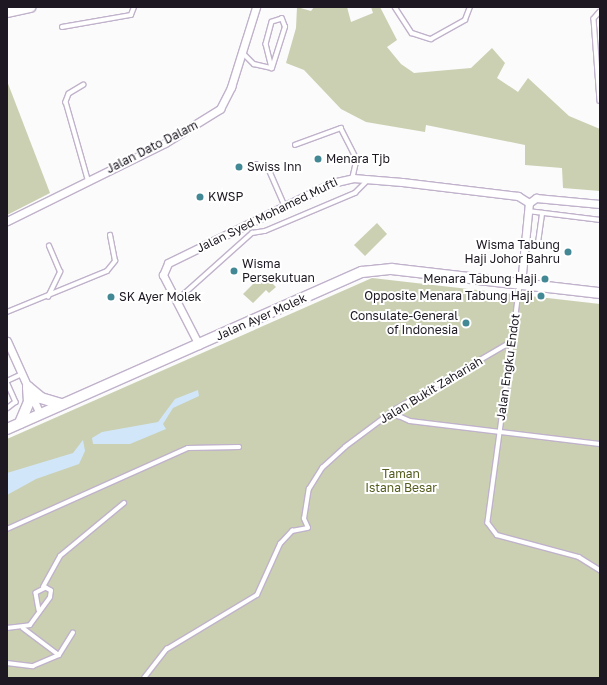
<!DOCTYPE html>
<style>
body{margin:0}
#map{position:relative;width:607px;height:685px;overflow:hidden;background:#fbfbfb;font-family:"Golos Text",sans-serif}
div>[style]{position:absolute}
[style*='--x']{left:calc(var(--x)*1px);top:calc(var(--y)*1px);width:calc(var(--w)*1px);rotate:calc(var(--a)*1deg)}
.green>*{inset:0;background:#cad0b1}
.water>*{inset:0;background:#d2e6f9}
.roads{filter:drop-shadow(1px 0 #c0b2cb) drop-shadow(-1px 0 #c0b2cb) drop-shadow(0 1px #c0b2cb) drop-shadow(0 -1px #c0b2cb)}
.lane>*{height:3.5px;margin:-1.75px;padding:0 1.75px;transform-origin:1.75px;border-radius:1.75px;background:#fff}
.street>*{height:7px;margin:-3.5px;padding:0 3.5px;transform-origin:3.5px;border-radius:3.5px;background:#fff}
.secondary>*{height:10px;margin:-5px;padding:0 5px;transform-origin:5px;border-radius:5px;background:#fff}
.dots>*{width:11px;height:11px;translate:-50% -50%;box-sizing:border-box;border:2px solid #fff;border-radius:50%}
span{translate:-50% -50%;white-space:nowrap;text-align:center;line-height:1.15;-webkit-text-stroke:4px #fff;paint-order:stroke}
.street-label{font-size:12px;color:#1d1821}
.poi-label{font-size:12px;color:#1d1821}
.left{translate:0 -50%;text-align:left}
.right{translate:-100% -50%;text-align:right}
.park-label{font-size:12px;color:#565d1f}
.frame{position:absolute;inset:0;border:8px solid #1d1821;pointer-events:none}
</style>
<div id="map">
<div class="green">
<div style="clip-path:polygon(297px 7px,311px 11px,314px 7px,347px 7px,351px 22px,373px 13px,371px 7px,380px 7px,397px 40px,387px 47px,401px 64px,414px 73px,471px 68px,492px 48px,505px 63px,497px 78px,518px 92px,528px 78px,569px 116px,600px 129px,600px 191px,563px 188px,562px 168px,525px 165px,525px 145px,426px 125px,425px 132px,366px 122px,341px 109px,304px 70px,286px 63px,296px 28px)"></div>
<div style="clip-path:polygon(7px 81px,50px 193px,7px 215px)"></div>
<div style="clip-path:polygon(377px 223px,387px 234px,365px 256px,354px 245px)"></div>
<div style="clip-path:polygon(263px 274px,276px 287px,269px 293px,266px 290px,253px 303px,243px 294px)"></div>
<div style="clip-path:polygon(372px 278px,600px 304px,600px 678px,7px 678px,7px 439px)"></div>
</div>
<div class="water">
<div style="clip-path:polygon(198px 390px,199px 396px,173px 408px,163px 424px,166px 429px,130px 444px,93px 444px,92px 438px,102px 432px,158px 422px,175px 399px)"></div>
<div style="clip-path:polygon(83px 440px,85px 451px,79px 464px,36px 479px,7px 495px,7px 473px,73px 453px)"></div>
</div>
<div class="roads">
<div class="lane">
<div style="--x:395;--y:7;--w:31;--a:57"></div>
<div style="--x:412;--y:33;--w:20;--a:18"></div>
<div style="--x:431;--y:39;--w:39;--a:-29"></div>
<div style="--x:465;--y:20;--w:14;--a:-69"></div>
<div style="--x:600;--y:12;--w:9;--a:131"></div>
<div style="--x:594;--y:19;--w:82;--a:85.8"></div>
<div style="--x:62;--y:27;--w:70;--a:-9.9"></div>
<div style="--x:131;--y:15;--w:9;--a:-69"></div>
<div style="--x:242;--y:52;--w:17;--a:45"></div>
<div style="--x:254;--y:64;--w:18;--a:13"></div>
<div style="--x:272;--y:68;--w:43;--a:-72.4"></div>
<div style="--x:285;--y:27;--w:9;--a:-111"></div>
<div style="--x:282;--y:19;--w:10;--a:163"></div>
<div style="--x:272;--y:22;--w:23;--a:105"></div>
<div style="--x:266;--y:44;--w:25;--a:76"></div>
<div style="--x:84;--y:85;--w:17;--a:149"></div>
<div style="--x:69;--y:94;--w:9;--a:111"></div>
<div style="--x:66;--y:102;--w:80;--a:74.1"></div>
<div style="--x:295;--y:145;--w:49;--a:-20.3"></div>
<div style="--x:341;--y:128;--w:36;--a:63"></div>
<div style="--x:357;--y:160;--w:18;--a:103"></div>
<div style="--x:255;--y:164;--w:13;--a:13"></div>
<div style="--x:268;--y:167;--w:43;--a:66.4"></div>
<div style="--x:528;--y:211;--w:73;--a:7.1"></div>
<div style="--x:538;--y:243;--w:30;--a:-82"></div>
<div style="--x:520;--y:285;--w:240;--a:97.7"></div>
<div style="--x:488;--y:523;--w:15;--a:53"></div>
<div style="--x:497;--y:535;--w:85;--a:15"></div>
<div style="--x:579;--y:557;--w:25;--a:32"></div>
<div style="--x:48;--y:297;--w:28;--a:-64"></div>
<div style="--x:60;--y:272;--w:28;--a:-113"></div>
<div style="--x:176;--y:301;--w:102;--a:-41.8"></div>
<div style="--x:252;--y:233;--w:13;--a:-9"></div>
<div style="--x:265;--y:231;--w:98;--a:-22.9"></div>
<div style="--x:355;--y:193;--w:20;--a:-45"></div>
<div style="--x:7;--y:312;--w:108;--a:-22.3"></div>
<div style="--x:107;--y:271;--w:13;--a:-51"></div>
<div style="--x:115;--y:261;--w:26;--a:-101"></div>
<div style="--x:7;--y:381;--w:17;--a:-25"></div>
<div style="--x:7;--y:382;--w:22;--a:66"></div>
<div style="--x:16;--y:402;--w:11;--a:142"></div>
<div style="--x:396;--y:409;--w:8;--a:67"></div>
<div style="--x:399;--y:416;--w:12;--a:24"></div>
<div style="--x:410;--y:421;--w:191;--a:6.9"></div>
<div style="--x:7;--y:529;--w:198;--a:-24.1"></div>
<div style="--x:188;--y:448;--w:51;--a:-1.1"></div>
<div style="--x:43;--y:587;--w:35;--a:-61"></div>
<div style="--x:60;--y:556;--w:83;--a:-39.6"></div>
<div style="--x:7;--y:628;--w:23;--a:-7"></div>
<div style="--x:30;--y:625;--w:34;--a:-54"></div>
<div style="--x:50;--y:597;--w:6;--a:-81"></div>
<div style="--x:51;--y:591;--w:6;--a:-149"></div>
<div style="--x:46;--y:588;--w:11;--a:153"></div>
<div style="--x:36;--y:593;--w:17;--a:80"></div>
<div style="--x:23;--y:628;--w:45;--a:36.9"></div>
<div style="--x:59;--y:655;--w:26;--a:-58"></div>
<div style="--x:7;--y:663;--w:26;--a:7"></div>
<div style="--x:33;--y:666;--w:28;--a:-23"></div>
<div style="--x:144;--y:678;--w:37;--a:-52"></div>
<div style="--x:167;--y:649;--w:105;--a:-31"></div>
<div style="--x:257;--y:595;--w:56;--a:-65.7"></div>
<div style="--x:280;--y:544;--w:18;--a:-47"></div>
<div style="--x:292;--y:531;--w:16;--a:-11"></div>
<div style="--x:308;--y:528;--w:10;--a:-114"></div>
<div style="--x:304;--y:519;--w:30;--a:-81"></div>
<div style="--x:309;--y:489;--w:25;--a:-58"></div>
<div style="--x:322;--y:468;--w:31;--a:-42"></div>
<div style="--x:345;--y:447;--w:64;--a:-36.7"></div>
<div style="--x:396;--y:409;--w:135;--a:-30.2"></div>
</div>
<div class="street">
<div style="--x:529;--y:203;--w:9;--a:-36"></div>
<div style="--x:536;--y:198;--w:64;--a:5.4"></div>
<div style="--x:7;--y:221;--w:176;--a:-26.3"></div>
<div style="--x:165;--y:143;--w:65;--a:-31.7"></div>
<div style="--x:220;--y:109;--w:25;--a:-63"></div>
<div style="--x:231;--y:87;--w:84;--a:-72.6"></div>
<div style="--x:521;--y:284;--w:81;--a:-84.4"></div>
<div style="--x:7;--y:341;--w:80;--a:65.7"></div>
<div style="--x:199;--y:345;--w:79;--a:-117.2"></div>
<div style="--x:163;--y:275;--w:13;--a:-67"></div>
<div style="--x:168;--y:263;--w:182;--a:-26"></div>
<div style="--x:332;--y:183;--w:22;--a:-13"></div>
<div style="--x:353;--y:178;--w:49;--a:4.7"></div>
<div style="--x:402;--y:182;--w:117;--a:6.9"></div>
<div style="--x:518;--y:196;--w:13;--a:32"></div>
</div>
<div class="secondary">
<div style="--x:7;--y:12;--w:24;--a:-12"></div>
<div style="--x:28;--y:387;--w:17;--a:40"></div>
<div style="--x:41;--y:398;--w:21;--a:17"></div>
<div style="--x:20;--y:423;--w:23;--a:-67"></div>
<div style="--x:29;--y:402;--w:15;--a:-94"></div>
<div style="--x:7;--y:429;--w:388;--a:-23.9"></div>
<div style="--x:362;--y:272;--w:30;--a:-6"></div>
<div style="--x:392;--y:269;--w:209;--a:6.6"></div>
</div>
</div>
<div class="dots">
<div style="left:318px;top:159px;background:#438895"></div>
<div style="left:239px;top:167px;background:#438895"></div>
<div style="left:200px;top:197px;background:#438895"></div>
<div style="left:568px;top:252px;background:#438895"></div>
<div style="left:234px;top:271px;background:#438895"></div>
<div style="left:545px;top:279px;background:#438895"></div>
<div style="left:541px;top:296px;background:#438895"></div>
<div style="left:111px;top:297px;background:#438895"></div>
<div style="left:466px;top:323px;background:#438895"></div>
</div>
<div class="street-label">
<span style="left:152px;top:147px;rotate:-27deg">Jalan Dato Dalam</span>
<span style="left:267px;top:215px;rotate:-26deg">Jalan Syed Mohamed Mufti</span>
<span style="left:261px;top:317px;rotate:-24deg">Jalan Ayer Molek</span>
<span style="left:508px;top:367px;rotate:-82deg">Jalan Engku Endot</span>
<span style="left:431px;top:390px;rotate:-31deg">Jalan Bukit Zahariah</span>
</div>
<div class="poi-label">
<span class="left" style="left:326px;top:159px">Menara Tjb</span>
<span class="left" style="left:247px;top:167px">Swiss Inn</span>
<span class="left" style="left:208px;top:197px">KWSP</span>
<span class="right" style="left:560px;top:252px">Wisma Tabung<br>Haji Johor Bahru</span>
<span class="left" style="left:242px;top:271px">Wisma<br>Persekutuan</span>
<span class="right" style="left:537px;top:279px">Menara Tabung Haji</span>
<span class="right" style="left:533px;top:296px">Opposite Menara Tabung Haji</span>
<span class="left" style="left:119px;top:297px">SK Ayer Molek</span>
<span class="right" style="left:458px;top:323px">Consulate-General<br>of Indonesia</span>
</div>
<div class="park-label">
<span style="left:401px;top:481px">Taman<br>Istana Besar</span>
</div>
<div class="frame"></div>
</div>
